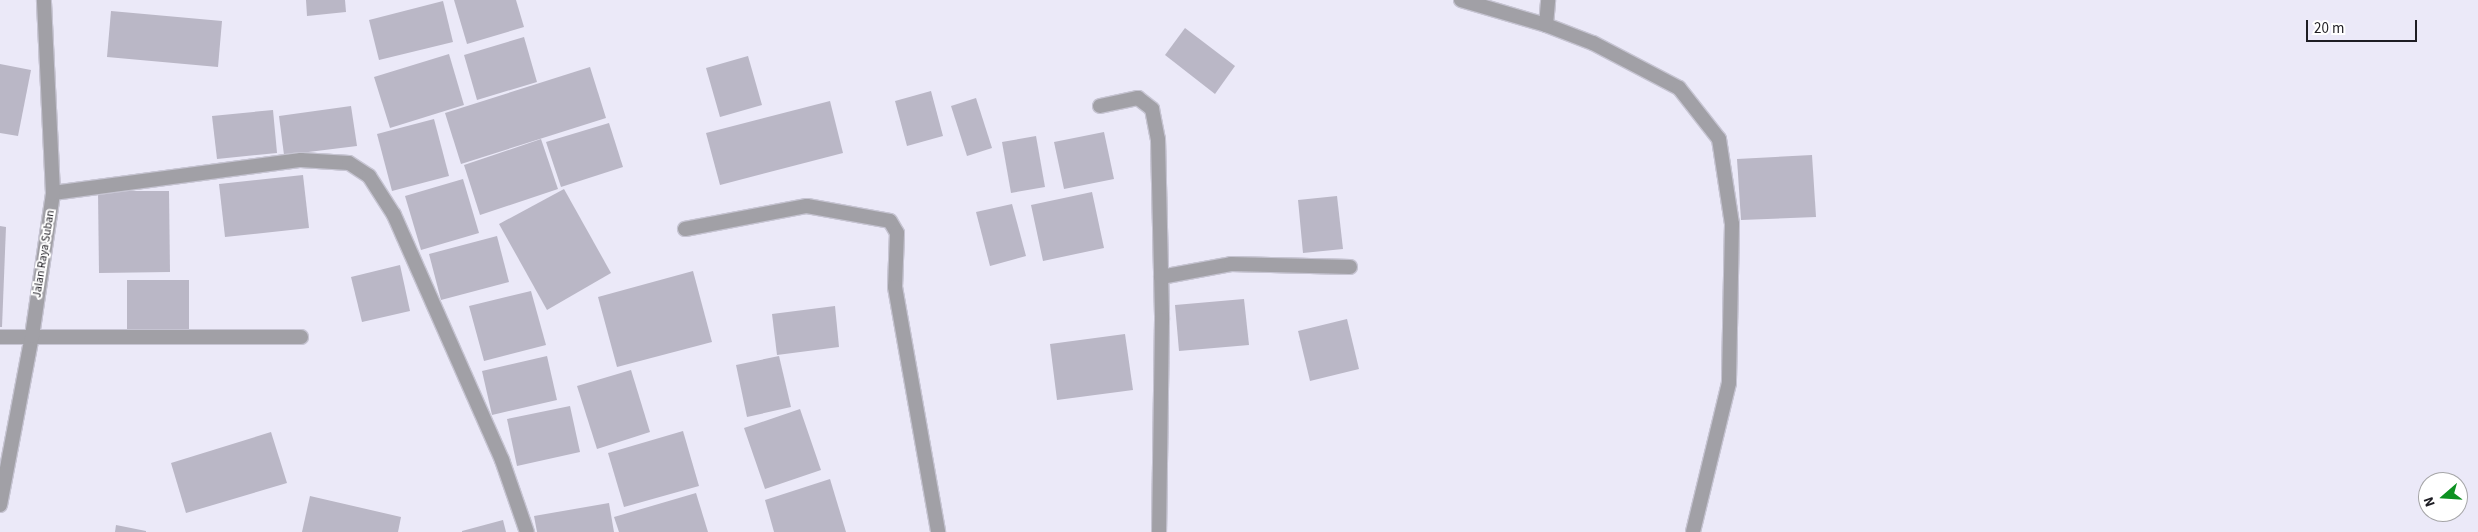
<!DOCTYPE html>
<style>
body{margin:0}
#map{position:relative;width:2478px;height:532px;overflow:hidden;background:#ebe9f8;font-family:"Source Sans 3",sans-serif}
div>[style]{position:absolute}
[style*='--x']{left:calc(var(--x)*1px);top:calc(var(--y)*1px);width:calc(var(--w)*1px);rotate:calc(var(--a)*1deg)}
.building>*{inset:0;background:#bab7c6}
.roads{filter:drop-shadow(1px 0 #c6c4d2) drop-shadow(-1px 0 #c6c4d2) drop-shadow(0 1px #c6c4d2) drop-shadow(0 -1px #c6c4d2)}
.minor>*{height:14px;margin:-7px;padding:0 7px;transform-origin:7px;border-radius:7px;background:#a1a0a6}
.tertiary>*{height:14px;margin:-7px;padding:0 7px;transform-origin:7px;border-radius:7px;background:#a1a0a6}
span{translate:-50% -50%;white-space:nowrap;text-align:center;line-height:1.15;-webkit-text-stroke:4px #fff;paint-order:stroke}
.street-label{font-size:12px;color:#1e1d23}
.north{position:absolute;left:2418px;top:472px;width:50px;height:50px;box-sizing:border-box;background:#fff;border:1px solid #a5a5a7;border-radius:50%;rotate:251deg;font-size:14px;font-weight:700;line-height:20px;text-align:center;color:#1e1d23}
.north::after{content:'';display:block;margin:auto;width:18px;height:22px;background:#0c9021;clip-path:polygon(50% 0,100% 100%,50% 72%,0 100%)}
.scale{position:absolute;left:2306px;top:20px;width:111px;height:22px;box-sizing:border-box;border:2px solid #1e1d23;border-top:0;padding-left:6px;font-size:15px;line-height:18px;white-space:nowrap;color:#1e1d23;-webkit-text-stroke:4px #fff;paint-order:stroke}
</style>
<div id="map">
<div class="building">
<div style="clip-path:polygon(306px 0,345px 0,346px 12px,307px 16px)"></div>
<div style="clip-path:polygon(454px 0,516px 0,524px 27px,467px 44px)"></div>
<div style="clip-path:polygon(443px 1px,453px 42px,379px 60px,369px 20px)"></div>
<div style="clip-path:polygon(111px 11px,222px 21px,218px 67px,107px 57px)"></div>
<div style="clip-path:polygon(1185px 28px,1235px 66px,1215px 94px,1165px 55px)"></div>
<div style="clip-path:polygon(524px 37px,537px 82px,477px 100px,464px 55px)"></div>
<div style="clip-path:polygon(449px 54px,464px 105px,390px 128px,374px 77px)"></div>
<div style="clip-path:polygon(748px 56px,762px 105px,720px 117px,706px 68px)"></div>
<div style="clip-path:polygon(0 64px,31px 70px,18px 136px,0 133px)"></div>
<div style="clip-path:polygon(590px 67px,606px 118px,461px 164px,445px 113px)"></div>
<div style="clip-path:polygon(931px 91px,943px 136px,907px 146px,895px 101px)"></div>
<div style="clip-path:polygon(976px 98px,992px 148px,967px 156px,951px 106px)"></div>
<div style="clip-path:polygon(830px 101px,843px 153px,720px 185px,706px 133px)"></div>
<div style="clip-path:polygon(351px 106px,357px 146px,284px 155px,279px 116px)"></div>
<div style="clip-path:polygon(273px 110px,277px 153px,217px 159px,212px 116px)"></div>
<div style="clip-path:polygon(434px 119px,449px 176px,392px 191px,377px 134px)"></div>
<div style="clip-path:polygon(609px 123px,623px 167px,561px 187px,546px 142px)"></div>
<div style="clip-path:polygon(1104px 132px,1114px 179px,1064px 189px,1054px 142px)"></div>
<div style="clip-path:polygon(1036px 136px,1045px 187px,1011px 193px,1002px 142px)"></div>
<div style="clip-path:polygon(541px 139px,558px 189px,480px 215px,464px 165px)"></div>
<div style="clip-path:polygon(1812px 155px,1816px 217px,1741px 220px,1737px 159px)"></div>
<div style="clip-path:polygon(303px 175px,309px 228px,225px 237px,219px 184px)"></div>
<div style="clip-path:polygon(463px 179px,479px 233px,421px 250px,405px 196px)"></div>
<div style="clip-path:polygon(564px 189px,611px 273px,547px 310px,499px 224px)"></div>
<div style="clip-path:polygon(98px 191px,169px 191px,170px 272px,99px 273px)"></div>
<div style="clip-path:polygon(1092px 192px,1104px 248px,1043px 261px,1031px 205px)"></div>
<div style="clip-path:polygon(1337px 196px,1343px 249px,1303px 253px,1298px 200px)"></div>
<div style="clip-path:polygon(1012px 204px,1026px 256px,990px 266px,976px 212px)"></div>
<div style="clip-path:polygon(0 226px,6px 227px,2px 327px,0 327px)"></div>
<div style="clip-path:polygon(497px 236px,509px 282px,441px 300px,429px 254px)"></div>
<div style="clip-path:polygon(400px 265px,410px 311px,362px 322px,351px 277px)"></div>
<div style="clip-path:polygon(693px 271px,712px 342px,617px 367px,598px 297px)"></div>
<div style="clip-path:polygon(127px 280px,189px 280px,189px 329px,127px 330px)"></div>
<div style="clip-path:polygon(531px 291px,546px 345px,484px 361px,469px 306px)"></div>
<div style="clip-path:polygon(1244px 299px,1249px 345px,1179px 351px,1175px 305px)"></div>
<div style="clip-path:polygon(835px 306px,839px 347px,777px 355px,772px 314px)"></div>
<div style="clip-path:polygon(1347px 319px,1359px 369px,1310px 381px,1298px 331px)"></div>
<div style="clip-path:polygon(1125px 334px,1133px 390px,1057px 400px,1050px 344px)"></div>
<div style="clip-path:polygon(547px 356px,557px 400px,492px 415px,482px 371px)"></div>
<div style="clip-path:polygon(779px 356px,791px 407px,747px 417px,736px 365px)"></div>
<div style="clip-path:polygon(631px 370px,650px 432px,597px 449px,577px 386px)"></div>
<div style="clip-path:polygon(570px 406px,580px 452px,517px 466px,507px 419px)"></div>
<div style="clip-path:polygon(800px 409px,821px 470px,765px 489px,744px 428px)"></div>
<div style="clip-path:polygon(683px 431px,699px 486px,624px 507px,608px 453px)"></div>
<div style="clip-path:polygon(271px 432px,287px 483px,186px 513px,171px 463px)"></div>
<div style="clip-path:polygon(830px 479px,846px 532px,774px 532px,765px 500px)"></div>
<div style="clip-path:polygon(696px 493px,708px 532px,619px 532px,614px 517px)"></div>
<div style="clip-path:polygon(310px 496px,401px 517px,398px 532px,302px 532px)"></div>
<div style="clip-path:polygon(609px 503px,614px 532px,537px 532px,534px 516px)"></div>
<div style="clip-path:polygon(503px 520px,506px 532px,462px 532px,462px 531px)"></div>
<div style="clip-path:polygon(116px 525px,146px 531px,146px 532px,115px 532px)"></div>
</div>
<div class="roads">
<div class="minor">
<div style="--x:1461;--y:0;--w:89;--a:16.4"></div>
<div style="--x:1546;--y:25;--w:50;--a:21"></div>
<div style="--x:1593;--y:43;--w:97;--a:27.6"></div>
<div style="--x:1679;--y:88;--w:65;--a:51.9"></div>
<div style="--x:1719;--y:139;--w:86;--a:81.3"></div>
<div style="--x:1732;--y:224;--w:159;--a:91.1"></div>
<div style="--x:1729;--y:383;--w:153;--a:103.6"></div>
<div style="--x:1546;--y:25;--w:25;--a:-85"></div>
<div style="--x:1100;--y:106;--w:39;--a:-12"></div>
<div style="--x:1138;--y:98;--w:18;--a:38"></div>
<div style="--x:1152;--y:109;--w:31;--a:79"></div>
<div style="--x:1158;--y:139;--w:181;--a:88.7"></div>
<div style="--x:1162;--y:320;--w:212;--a:90.8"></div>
<div style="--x:53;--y:193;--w:250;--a:-7.6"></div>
<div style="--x:301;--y:160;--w:48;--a:3.6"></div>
<div style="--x:349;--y:163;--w:24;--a:33"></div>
<div style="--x:369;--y:176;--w:46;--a:57.3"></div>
<div style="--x:394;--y:215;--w:268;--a:66.2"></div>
<div style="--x:502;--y:460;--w:76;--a:70.9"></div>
<div style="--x:685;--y:229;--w:124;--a:-10.7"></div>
<div style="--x:807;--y:206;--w:84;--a:10.2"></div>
<div style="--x:890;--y:221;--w:14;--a:60"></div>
<div style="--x:897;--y:233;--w:54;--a:92.1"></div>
<div style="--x:895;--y:287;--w:249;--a:80"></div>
<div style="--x:1161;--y:277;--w:71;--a:-10.5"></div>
<div style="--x:1231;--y:264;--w:119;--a:1.4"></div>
<div style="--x:0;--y:337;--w:301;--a:0"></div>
</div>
<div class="tertiary">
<div style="--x:0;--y:505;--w:172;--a:-79.3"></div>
<div style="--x:32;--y:336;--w:145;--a:-81.6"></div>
<div style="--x:53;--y:193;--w:193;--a:-92.7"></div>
</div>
</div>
<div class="street-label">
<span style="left:44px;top:254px;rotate:-81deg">Jalan Raya Suban</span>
</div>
<div class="north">N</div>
<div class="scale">20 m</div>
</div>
